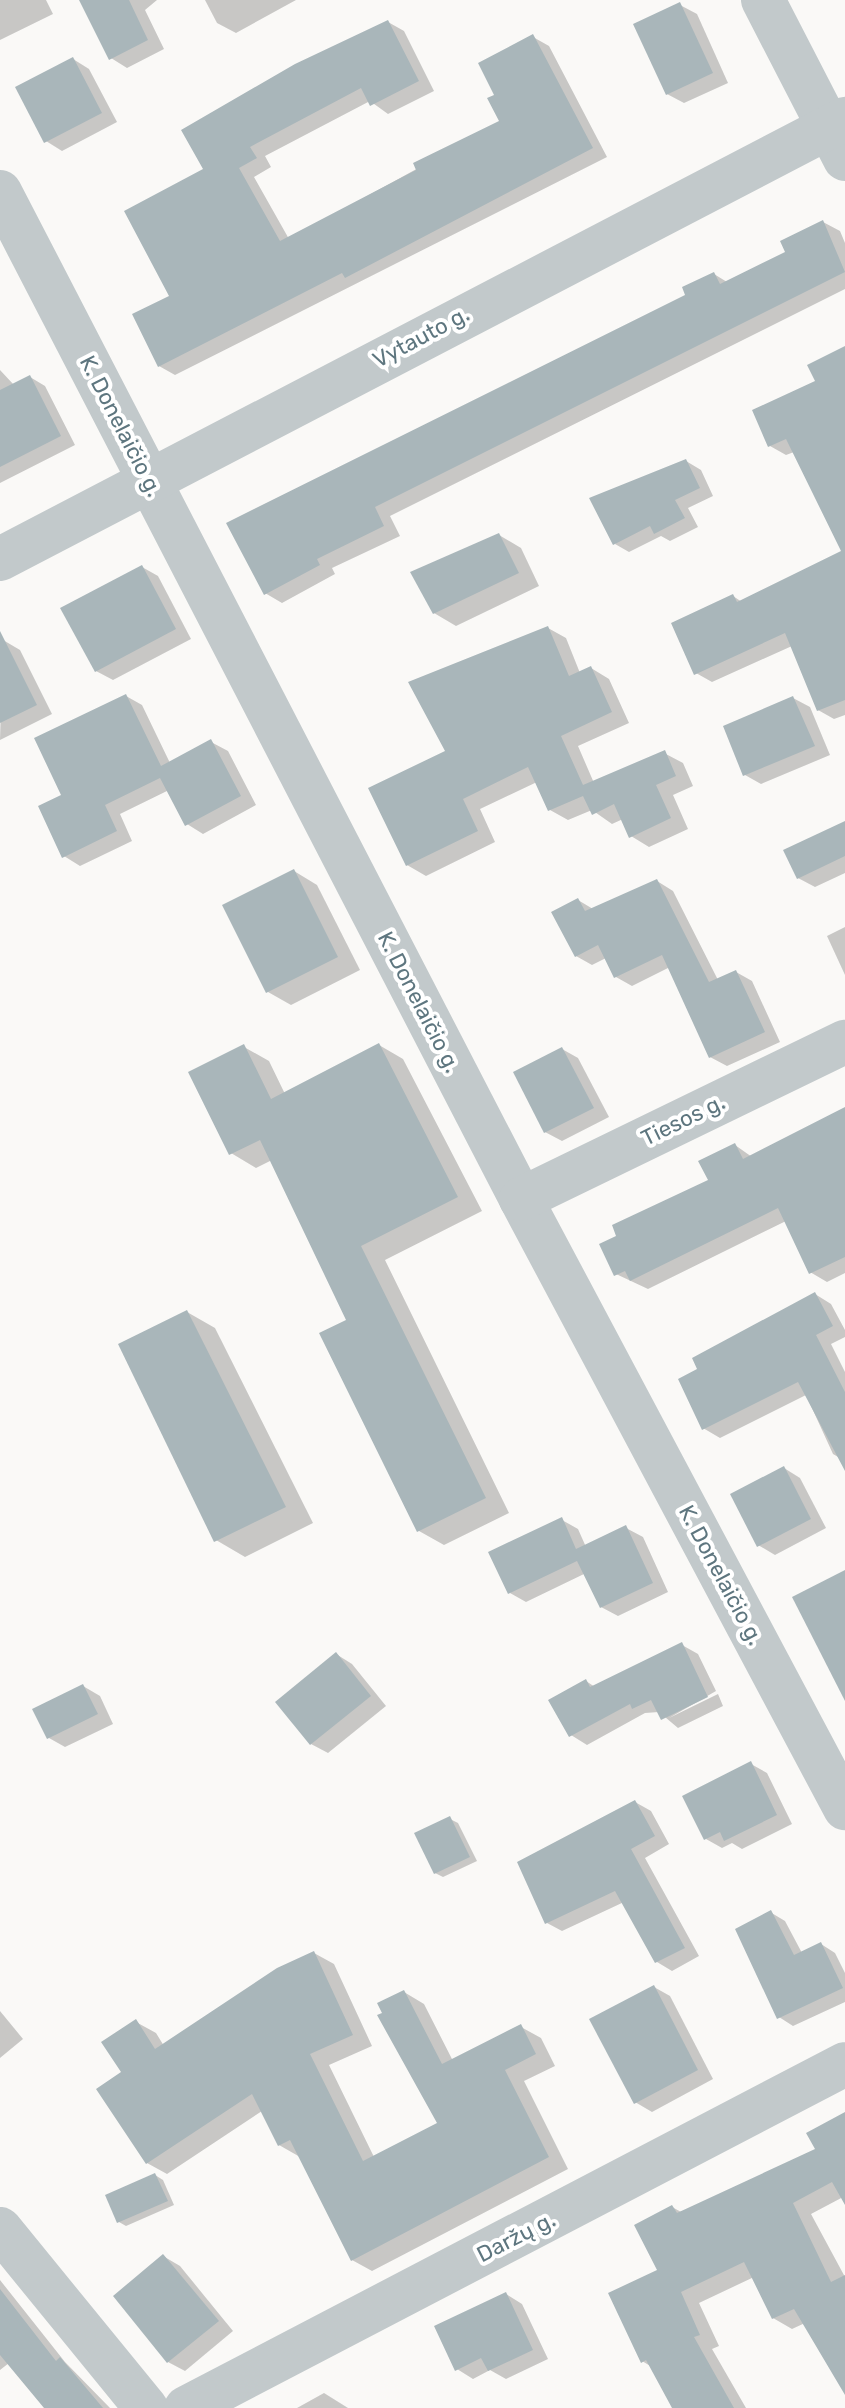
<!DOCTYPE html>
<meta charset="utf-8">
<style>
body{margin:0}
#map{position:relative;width:845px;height:2408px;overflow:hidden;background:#faf9f7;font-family:Rubik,sans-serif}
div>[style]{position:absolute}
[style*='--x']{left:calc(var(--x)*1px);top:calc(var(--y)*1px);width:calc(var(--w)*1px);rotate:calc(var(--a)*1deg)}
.shadow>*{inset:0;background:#0003}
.building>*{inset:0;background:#a9b6ba}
.minor>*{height:44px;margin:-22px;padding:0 22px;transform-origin:22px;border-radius:22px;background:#c2c9cb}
span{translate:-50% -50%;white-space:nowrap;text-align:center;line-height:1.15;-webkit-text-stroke:8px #fff;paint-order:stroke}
.street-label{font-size:22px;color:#5e767f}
</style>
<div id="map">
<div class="shadow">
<div style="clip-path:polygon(0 0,46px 0,53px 14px,0 40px)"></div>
<div style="clip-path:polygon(81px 0,157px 0,145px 10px,164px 49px,127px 68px,111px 58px)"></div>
<div style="clip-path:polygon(205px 0,296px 0,236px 33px,217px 23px)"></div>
<div style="clip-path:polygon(680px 5px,697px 14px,728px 83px,684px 103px,667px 94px)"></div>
<div style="clip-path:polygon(388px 22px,404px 31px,434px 91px,388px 114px,370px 101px,265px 156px,271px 167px,254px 177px,289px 239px,502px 122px,497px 96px,533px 37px,549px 46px,607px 157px,175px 375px,159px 366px,171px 297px,206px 170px)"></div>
<div style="clip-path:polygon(73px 59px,89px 69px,117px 122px,62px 151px,46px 141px)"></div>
<div style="clip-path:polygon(823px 222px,840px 231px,845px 243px,845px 289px,390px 516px,400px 536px,332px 568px,335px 574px,282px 603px,265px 593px,228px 524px,688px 296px,714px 274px,727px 282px,787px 253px)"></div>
<div style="clip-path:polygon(845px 349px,845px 715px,834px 719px,818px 710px,792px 646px,712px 682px,696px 673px,733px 596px,742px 602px,844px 552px,794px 452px,786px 455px,770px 446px)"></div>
<div style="clip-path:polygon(0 370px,14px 385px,30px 377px,45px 386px,75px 445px,0 483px)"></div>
<div style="clip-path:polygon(686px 461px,701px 470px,713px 496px,688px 508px,698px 527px,670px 541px,661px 536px,629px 552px,615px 544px)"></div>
<div style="clip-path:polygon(499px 535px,521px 548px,539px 586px,456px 626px,434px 613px)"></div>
<div style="clip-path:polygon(142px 567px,158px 576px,191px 639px,113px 680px,96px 671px)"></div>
<div style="clip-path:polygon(548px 628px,566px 638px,580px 673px,591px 668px,609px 679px,629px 723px,578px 746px,594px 783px,664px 753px,683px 763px,693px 786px,673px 795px,688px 829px,649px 847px,631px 836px,623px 819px,612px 824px,592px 810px,568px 820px,550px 810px,537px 782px,480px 809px,495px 842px,426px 876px,407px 865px,448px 752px)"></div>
<div style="clip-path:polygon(3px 640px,20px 650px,52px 714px,0 740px)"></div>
<div style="clip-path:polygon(126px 696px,142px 705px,170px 763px,211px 742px,228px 751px,256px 805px,203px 834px,187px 824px,169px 790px,120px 814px,132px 841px,80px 866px,64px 856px,64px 796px)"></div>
<div style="clip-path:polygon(793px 698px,810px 707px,830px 755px,761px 784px,745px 775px)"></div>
<div style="clip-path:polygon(845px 823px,845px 873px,815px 887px,798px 878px)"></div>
<div style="clip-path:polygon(294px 871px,317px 885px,360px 970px,291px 1005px,268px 992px)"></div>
<div style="clip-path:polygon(657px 881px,673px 891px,718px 980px,736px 972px,752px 981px,780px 1042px,727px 1066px,710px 1057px,670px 967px,632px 986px,616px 977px,606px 958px,592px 965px,576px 956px,578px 900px,593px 909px)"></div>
<div style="clip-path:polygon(845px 927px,845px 975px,827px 936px)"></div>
<div style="clip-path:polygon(379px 1045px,403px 1059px,482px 1211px,385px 1260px,509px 1513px,444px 1545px,419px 1531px,348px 1321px,272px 1160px,256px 1168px,231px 1153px,244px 1047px,269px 1061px,285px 1094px)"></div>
<div style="clip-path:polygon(562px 1049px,578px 1058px,609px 1117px,562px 1141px,545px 1132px)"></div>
<div style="clip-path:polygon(845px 1108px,845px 1273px,827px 1282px,810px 1272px,786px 1221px,648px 1289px,616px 1274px,711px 1181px,735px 1145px,752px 1157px)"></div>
<div style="clip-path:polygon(815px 1294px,831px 1304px,845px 1330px,845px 1337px,831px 1344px,845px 1372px,845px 1461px,833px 1454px,806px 1395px,720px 1438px,703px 1428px)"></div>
<div style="clip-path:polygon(187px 1312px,215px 1328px,313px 1523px,245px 1557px,216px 1540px)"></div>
<div style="clip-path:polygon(784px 1468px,800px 1478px,826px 1528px,775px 1555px,758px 1545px)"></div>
<div style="clip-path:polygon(562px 1520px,578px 1529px,586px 1547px,626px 1528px,643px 1537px,668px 1592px,618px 1616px,601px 1607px,584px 1574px,526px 1602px,510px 1593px)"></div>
<div style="clip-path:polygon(682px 1645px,698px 1654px,716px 1691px,669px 1718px,718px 1694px,723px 1706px,678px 1728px,659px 1712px,645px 1713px,587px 1745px,571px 1735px,586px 1681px,595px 1687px)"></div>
<div style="clip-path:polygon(336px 1654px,352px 1664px,386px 1706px,328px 1753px,311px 1744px)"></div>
<div style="clip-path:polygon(83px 1686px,100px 1696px,113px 1724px,65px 1747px,49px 1738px)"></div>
<div style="clip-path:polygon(751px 1764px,767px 1773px,792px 1824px,742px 1849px,732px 1843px,722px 1848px,706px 1839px)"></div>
<div style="clip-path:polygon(635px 1802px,651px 1811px,669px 1844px,645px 1858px,699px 1956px,672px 1971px,657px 1962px,624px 1902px,562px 1931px,547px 1923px)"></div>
<div style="clip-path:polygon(450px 1819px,458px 1823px,477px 1861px,443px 1877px,435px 1873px)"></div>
<div style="clip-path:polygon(770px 1912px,785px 1921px,802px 1953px,821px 1944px,835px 1953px,845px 1973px,845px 2002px,793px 2026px,779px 2017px)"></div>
<div style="clip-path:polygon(314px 1953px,334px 1964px,372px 2046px,329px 2065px,374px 2157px,440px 2123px,404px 1992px,424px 2004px,453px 2061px,521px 2027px,541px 2038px,555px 2066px,524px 2081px,568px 2169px,372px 2271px,352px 2260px,300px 2157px,279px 2145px,262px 2111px,167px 2174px,147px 2163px,124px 2073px,136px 2022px,156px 2033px,164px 2046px)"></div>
<div style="clip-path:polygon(654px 1987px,670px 1996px,713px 2079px,652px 2112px,635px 2102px)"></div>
<div style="clip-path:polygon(0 2011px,23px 2039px,0 2058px)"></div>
<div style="clip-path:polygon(845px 2114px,845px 2196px,811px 2214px,845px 2277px,845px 2391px,805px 2323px,792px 2329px,773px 2318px,754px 2277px,699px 2303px,719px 2346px,712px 2349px,746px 2408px,674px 2408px,652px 2367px,642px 2361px,672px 2207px,683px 2213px,817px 2150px)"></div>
<div style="clip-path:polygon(155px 2175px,163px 2180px,174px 2205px,126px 2226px,119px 2222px)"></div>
<div style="clip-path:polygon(163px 2256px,180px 2266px,233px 2331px,185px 2371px,168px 2362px)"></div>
<div style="clip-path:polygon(0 2280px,65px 2362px,110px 2408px,47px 2408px,9px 2363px,0 2370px)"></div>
<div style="clip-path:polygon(506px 2294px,522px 2304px,548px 2359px,506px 2379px,490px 2370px,473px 2379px,457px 2369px)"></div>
<div style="clip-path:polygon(324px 2393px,348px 2408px,297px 2408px)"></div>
</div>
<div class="building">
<div style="clip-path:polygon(79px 0,129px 0,148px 40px,109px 60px)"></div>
<div style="clip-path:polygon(680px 2px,713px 73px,666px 95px,633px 24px)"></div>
<div style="clip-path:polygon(388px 20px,419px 81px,370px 106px,361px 88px,250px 147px,257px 158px,239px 168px,280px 241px,416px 170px,413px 163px,499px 121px,487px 98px,494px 95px,478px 63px,533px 34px,593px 148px,345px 278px,342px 273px,158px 367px,132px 314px,169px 296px,124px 211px,203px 169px,181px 130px,295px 64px)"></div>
<div style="clip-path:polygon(73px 57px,102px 113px,44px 143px,15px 87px)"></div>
<div style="clip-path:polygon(823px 220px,845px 272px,375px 507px,384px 526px,317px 559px,320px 565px,264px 595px,226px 523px,685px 295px,682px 287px,714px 272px,720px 284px,785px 252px,780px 241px)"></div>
<div style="clip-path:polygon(845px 346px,845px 700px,817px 711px,785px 633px,694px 675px,671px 623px,733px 594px,737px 602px,841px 551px,786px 439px,768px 447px,752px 410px,815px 381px,807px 365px)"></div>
<div style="clip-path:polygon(30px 375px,61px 436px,0 467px,0 390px)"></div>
<div style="clip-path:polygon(686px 459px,700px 488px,675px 500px,685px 518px,654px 534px,650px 526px,613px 545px,589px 498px)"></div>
<div style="clip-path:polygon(499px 533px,519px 573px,433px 614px,410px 572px)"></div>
<div style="clip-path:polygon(142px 565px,176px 629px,95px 672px,60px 608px)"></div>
<div style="clip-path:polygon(548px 626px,569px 676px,591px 666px,612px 712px,561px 736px,583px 785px,665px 750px,676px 776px,656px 785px,671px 818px,629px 838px,614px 804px,592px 815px,583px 796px,548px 811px,528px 767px,463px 799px,478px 831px,406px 866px,368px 788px,445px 751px,408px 682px)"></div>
<div style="clip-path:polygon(0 631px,37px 705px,0 723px)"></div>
<div style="clip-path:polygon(126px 694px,161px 766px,211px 739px,241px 796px,185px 826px,160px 778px,105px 805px,117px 831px,62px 858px,38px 806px,61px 795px,34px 738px)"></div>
<div style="clip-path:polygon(793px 696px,815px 746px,743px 776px,723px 726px)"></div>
<div style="clip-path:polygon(845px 821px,845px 856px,797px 879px,783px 850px)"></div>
<div style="clip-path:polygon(294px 869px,338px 957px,266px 993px,222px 905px)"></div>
<div style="clip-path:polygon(657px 879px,709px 982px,736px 970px,765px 1032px,709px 1058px,662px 955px,614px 978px,598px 945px,575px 957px,551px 912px,578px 898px,585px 911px)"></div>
<div style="clip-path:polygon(379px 1043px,458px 1197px,361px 1246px,486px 1498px,417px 1532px,319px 1333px,346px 1320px,260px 1140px,229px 1155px,188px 1072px,244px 1044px,271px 1099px)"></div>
<div style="clip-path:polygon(562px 1047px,594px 1108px,544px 1133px,513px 1072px)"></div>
<div style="clip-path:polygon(845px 1107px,845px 1257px,809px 1274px,778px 1208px,630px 1281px,625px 1271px,614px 1276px,599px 1244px,616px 1236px,612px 1225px,708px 1180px,698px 1161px,735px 1143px,743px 1159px)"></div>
<div style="clip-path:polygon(815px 1292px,833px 1326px,816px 1335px,845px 1392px,845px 1471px,798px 1382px,702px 1430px,678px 1379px,697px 1369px,692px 1358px)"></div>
<div style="clip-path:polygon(187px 1310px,286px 1507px,214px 1542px,118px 1344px)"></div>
<div style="clip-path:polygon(784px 1466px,811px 1519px,757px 1547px,730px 1494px)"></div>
<div style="clip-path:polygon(562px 1517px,576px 1549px,626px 1525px,653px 1583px,600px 1608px,577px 1561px,508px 1594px,488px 1552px)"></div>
<div style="clip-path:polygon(845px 1570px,845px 1701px,792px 1597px)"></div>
<div style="clip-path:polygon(682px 1642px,708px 1697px,661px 1720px,651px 1700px,632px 1709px,630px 1704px,569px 1737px,548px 1700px,586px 1679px,590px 1687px)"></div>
<div style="clip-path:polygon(336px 1652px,371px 1696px,310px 1745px,275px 1702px)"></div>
<div style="clip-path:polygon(83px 1684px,98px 1714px,47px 1739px,32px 1709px)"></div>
<div style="clip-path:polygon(751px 1761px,777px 1815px,724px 1841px,720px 1832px,704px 1840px,682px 1796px)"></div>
<div style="clip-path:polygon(635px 1800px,655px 1836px,631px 1849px,685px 1948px,655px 1963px,615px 1891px,545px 1924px,517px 1862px)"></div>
<div style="clip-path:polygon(450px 1816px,470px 1857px,434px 1874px,414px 1833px)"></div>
<div style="clip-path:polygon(771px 1910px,794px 1955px,821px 1942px,843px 1988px,777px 2019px,735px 1929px)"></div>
<div style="clip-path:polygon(314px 1951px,353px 2035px,310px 2054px,363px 2161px,437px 2123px,377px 2015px,382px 2013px,377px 2003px,404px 1990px,442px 2064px,521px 2024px,536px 2054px,505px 2070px,549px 2157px,351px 2261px,290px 2140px,278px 2146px,252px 2094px,146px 2164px,96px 2089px,121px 2072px,101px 2042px,136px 2019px,155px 2049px,277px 1968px)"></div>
<div style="clip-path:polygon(654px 1985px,698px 2070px,634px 2104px,589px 2019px)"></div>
<div style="clip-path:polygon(845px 2112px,845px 2205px,832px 2182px,793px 2203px,831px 2282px,845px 2275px,845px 2395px,794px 2309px,772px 2319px,744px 2262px,681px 2292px,700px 2335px,694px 2337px,734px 2408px,672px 2408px,646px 2360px,641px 2363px,608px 2293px,657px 2270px,634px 2225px,672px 2205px,677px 2213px,815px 2149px,806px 2133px)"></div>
<div style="clip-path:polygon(155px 2173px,168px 2201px,117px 2223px,105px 2195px)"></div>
<div style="clip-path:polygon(163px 2254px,219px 2321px,167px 2363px,113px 2296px)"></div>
<div style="clip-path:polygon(0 2289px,56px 2361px,60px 2357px,103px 2408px,44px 2408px,0 2355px)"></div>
<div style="clip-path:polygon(506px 2292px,533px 2350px,488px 2371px,481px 2358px,455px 2371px,434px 2326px)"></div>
</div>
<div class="minor">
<div style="--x:763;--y:0;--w:179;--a:62.7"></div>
<div style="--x:0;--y:192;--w:1134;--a:62.64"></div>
<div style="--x:521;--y:1199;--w:690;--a:61.99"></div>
<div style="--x:0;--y:559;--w:953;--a:-27.51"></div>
<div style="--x:521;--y:1199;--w:360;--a:-25.9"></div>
<div style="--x:0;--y:2229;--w:231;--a:50.8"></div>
<div style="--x:186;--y:2408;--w:743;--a:-27.56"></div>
</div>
<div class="street-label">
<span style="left:421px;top:337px;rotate:-28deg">Vytauto g.</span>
<span style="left:121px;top:426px;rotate:63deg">K. Donelaičio g.</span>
<span style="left:419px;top:1002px;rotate:63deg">K. Donelaičio g.</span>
<span style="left:683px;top:1120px;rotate:-26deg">Tiesos g.</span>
<span style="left:721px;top:1575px;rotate:62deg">K. Donelaičio g.</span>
<span style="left:516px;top:2237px;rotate:-27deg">Daržų g.</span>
</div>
</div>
